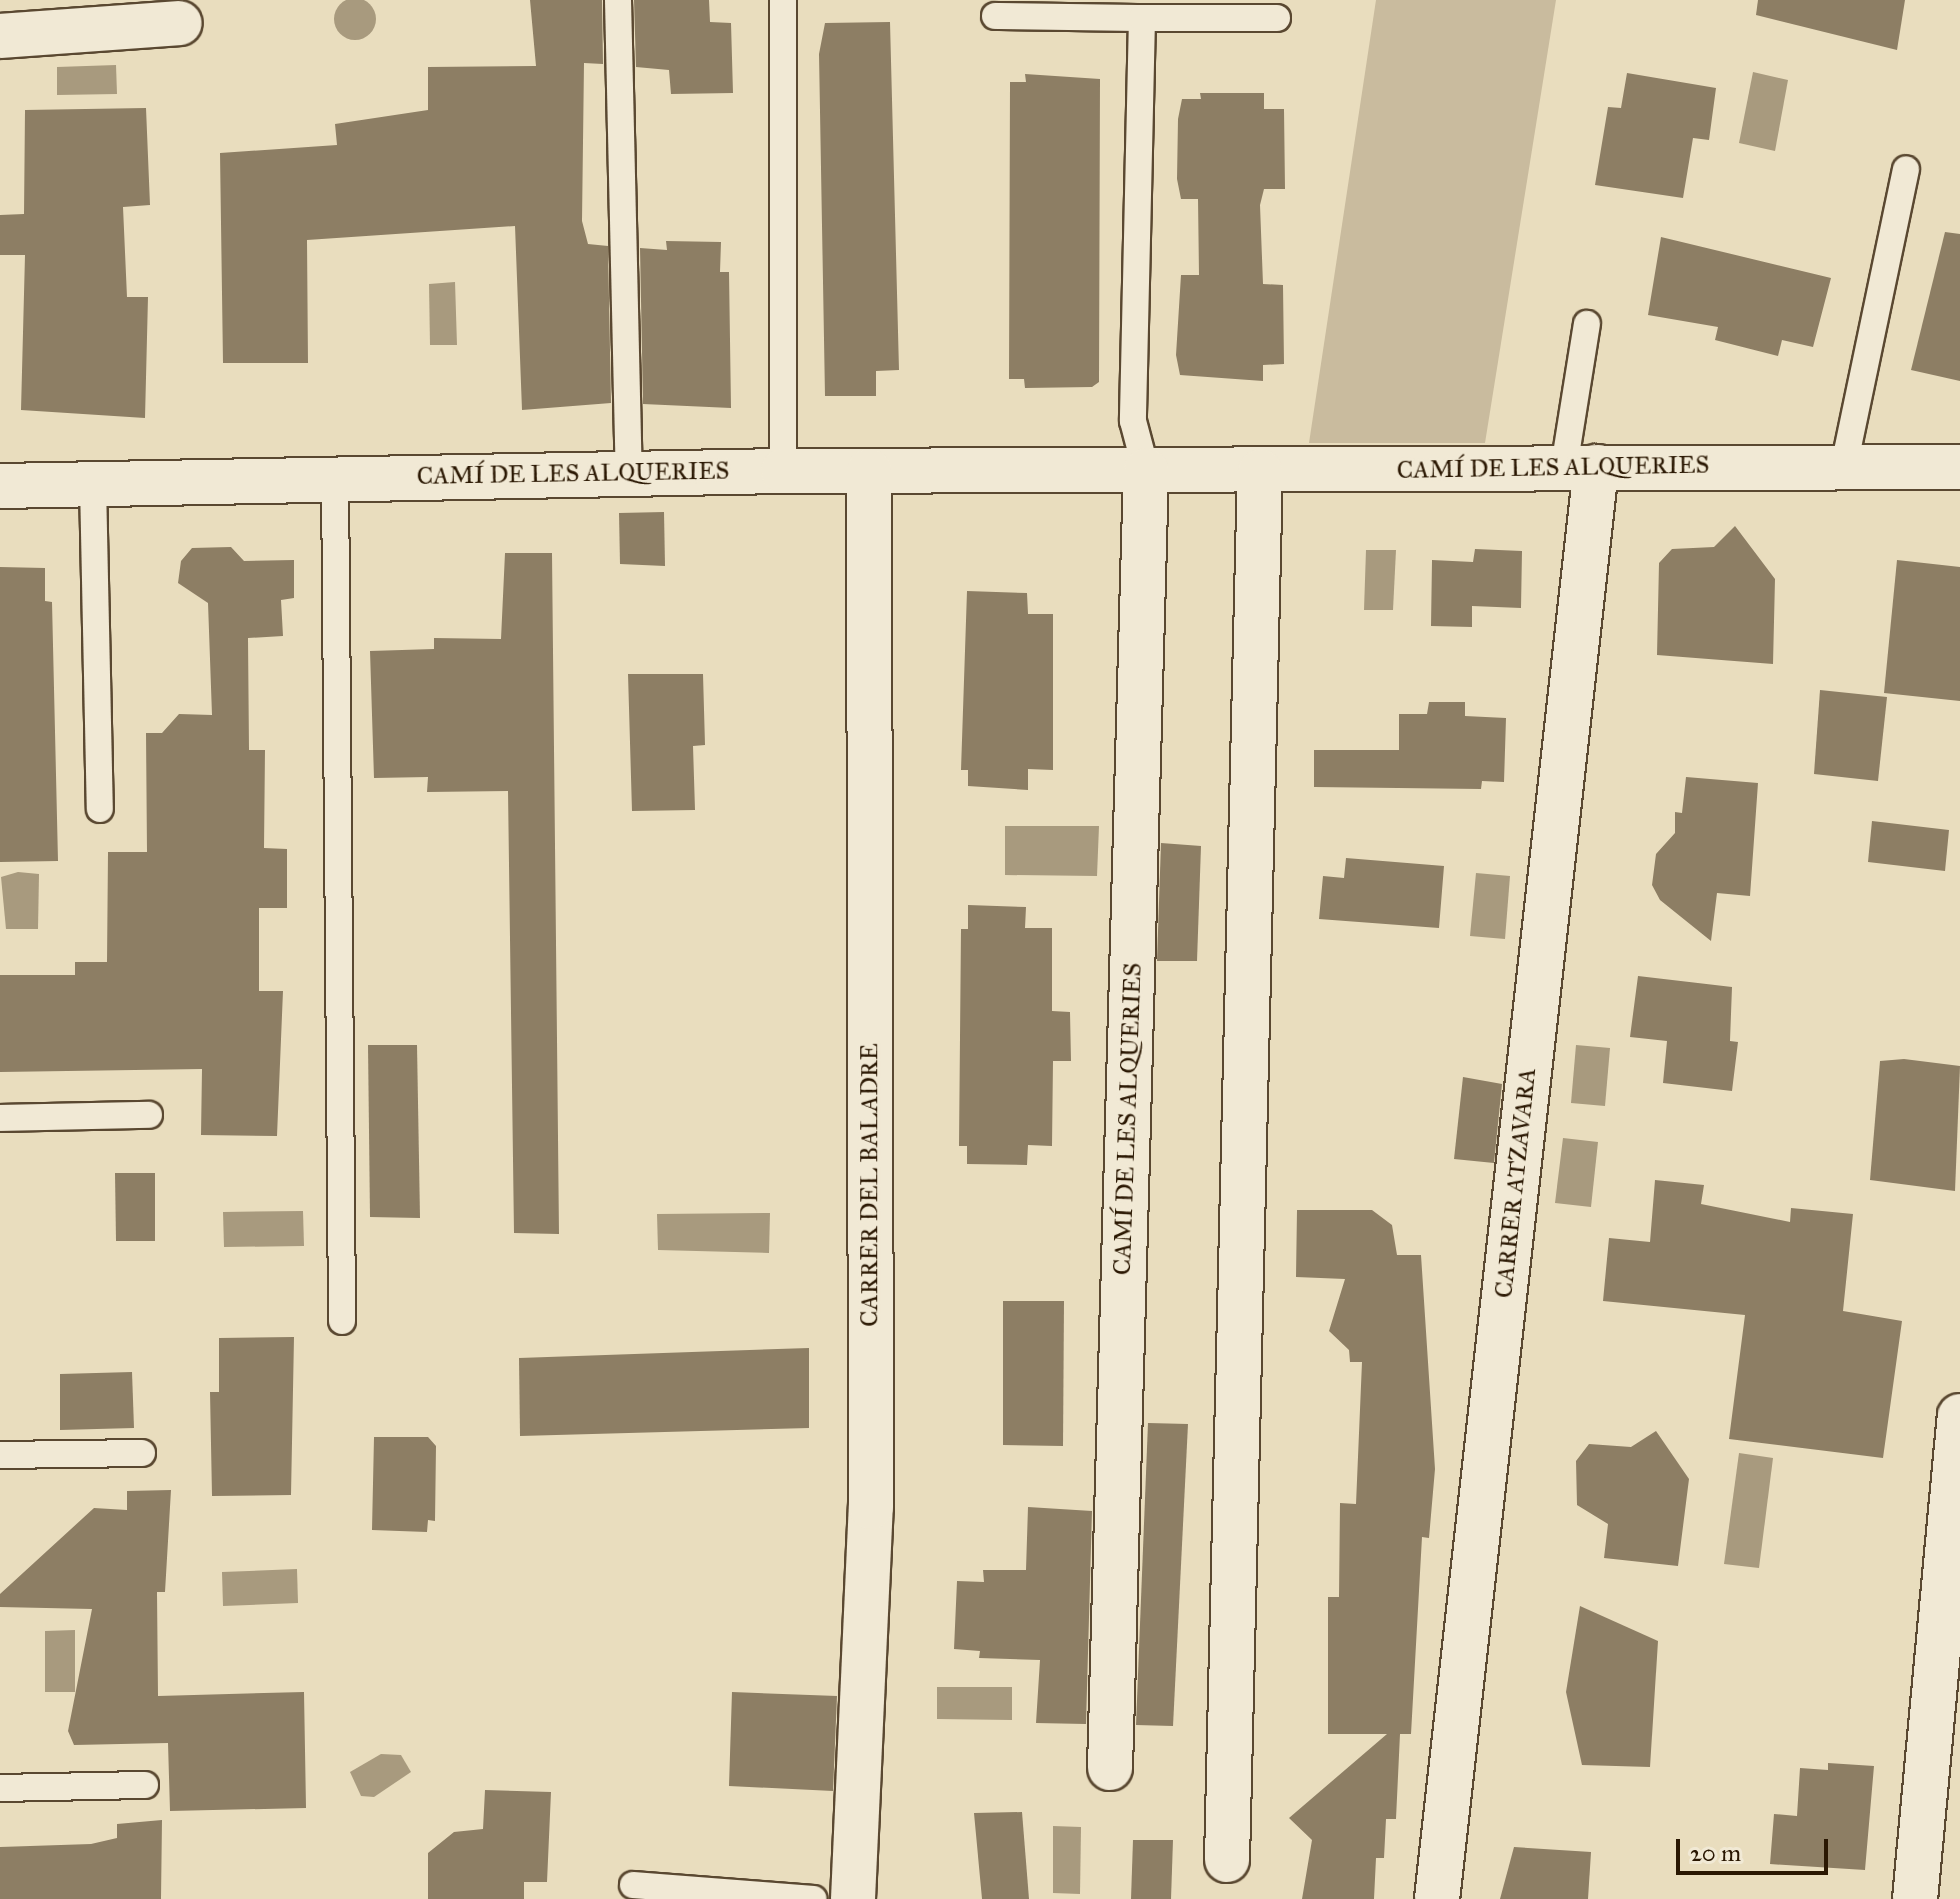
<!DOCTYPE html>
<meta charset="utf-8">
<style>
body{margin:0}
#map{position:relative;width:1960px;height:1899px;overflow:hidden;background:#e9ddbe;font-family:"IM FELL Great Primer",serif}
div>[style]{position:absolute}
[style*='--x']{left:calc(var(--x)*1px);top:calc(var(--y)*1px);width:calc(var(--w)*1px);rotate:calc(var(--a)*1deg)}
.green>*{inset:0;background:#c9bb9e}
.water>*{inset:0;background:#a89a7e}
.round{border-radius:50%}
.building>*{inset:0;background:#8d7e64}
.roads{filter:drop-shadow(2px 0 #5a4831) drop-shadow(-2px 0 #5a4831) drop-shadow(0 2px #5a4831) drop-shadow(0 -2px #5a4831)}
.lane>*{height:26px;margin:-13px;padding:0 13px;transform-origin:13px;border-radius:13px;background:#f1e9d5}
.street>*{height:44px;margin:-22px;padding:0 22px;transform-origin:22px;border-radius:22px;background:#f1e9d5}
span{translate:-50% -50%;white-space:nowrap;text-align:center;line-height:1.15;-webkit-text-stroke:6px #f1e9d5;paint-order:stroke}
.street-label{font-size:24px;color:#2a1702}
.scale{position:absolute;left:1676px;top:1839px;width:152px;height:36px;box-sizing:border-box;border:4px solid #2a1702;border-top:0;padding-left:10px;font-size:24px;line-height:28px;white-space:nowrap;color:#2a1702;-webkit-text-stroke:6px #f1e9d5;paint-order:stroke}
</style>
<div id="map">
<div class="green">
<div style="clip-path:polygon(1376px 0,1556px 0,1485px 443px,1309px 443px)"></div>
</div>
<div class="water">
<div class="round" style="left:334px;top:-2px;width:42px;height:42px"></div>
<div style="clip-path:polygon(116px 65px,117px 94px,57px 95px,57px 67px)"></div>
<div style="clip-path:polygon(1753px 72px,1788px 80px,1775px 151px,1739px 143px)"></div>
<div style="clip-path:polygon(455px 282px,457px 345px,430px 345px,429px 284px)"></div>
<div style="clip-path:polygon(1366px 550px,1396px 550px,1393px 610px,1364px 610px)"></div>
<div style="clip-path:polygon(1005px 826px,1099px 826px,1097px 876px,1005px 875px)"></div>
<div style="clip-path:polygon(18px 872px,39px 874px,38px 929px,6px 929px,1px 877px)"></div>
<div style="clip-path:polygon(1476px 873px,1510px 876px,1505px 939px,1470px 936px)"></div>
<div style="clip-path:polygon(1576px 1045px,1610px 1048px,1605px 1106px,1571px 1103px)"></div>
<div style="clip-path:polygon(1563px 1138px,1598px 1142px,1591px 1207px,1555px 1203px)"></div>
<div style="clip-path:polygon(303px 1211px,304px 1246px,224px 1247px,223px 1212px)"></div>
<div style="clip-path:polygon(770px 1213px,769px 1253px,658px 1250px,657px 1214px)"></div>
<div style="clip-path:polygon(1739px 1453px,1773px 1458px,1759px 1568px,1724px 1564px)"></div>
<div style="clip-path:polygon(297px 1569px,298px 1603px,223px 1606px,222px 1572px)"></div>
<div style="clip-path:polygon(75px 1630px,75px 1692px,45px 1692px,45px 1631px)"></div>
<div style="clip-path:polygon(937px 1687px,1012px 1687px,1012px 1720px,937px 1719px)"></div>
<div style="clip-path:polygon(381px 1754px,401px 1755px,411px 1772px,374px 1797px,361px 1796px,350px 1772px)"></div>
<div style="clip-path:polygon(1053px 1826px,1081px 1827px,1080px 1894px,1053px 1893px)"></div>
</div>
<div class="building">
<div style="clip-path:polygon(530px 0,602px 0,603px 64px,584px 63px,582px 221px,588px 244px,608px 246px,611px 403px,522px 410px,515px 226px,307px 240px,308px 363px,223px 363px,220px 153px,337px 145px,335px 124px,428px 110px,428px 67px,536px 66px)"></div>
<div style="clip-path:polygon(634px 0,709px 0,710px 22px,731px 23px,733px 93px,671px 94px,669px 70px,636px 67px)"></div>
<div style="clip-path:polygon(1758px 0,1905px 0,1897px 50px,1756px 15px)"></div>
<div style="clip-path:polygon(890px 22px,899px 370px,876px 371px,876px 396px,825px 396px,819px 54px,825px 23px)"></div>
<div style="clip-path:polygon(1627px 73px,1716px 88px,1709px 140px,1693px 138px,1683px 198px,1595px 185px,1608px 107px,1621px 108px)"></div>
<div style="clip-path:polygon(1025px 74px,1100px 79px,1099px 382px,1092px 387px,1025px 388px,1024px 379px,1009px 379px,1010px 82px,1026px 82px)"></div>
<div style="clip-path:polygon(1200px 93px,1264px 93px,1264px 109px,1284px 109px,1285px 189px,1264px 189px,1260px 205px,1263px 284px,1283px 285px,1284px 364px,1263px 365px,1263px 381px,1180px 375px,1176px 355px,1181px 275px,1199px 275px,1198px 199px,1181px 199px,1177px 179px,1178px 119px,1182px 99px,1201px 99px)"></div>
<div style="clip-path:polygon(146px 108px,150px 205px,123px 207px,127px 297px,148px 297px,145px 418px,21px 410px,25px 255px,0 255px,0 215px,24px 214px,25px 110px)"></div>
<div style="clip-path:polygon(1945px 232px,1960px 234px,1960px 381px,1911px 370px)"></div>
<div style="clip-path:polygon(1661px 237px,1831px 278px,1813px 347px,1782px 340px,1778px 356px,1715px 340px,1718px 327px,1648px 315px)"></div>
<div style="clip-path:polygon(666px 241px,721px 242px,720px 272px,729px 272px,731px 408px,643px 404px,640px 248px,667px 250px)"></div>
<div style="clip-path:polygon(664px 512px,665px 566px,620px 564px,619px 513px)"></div>
<div style="clip-path:polygon(1735px 526px,1775px 579px,1773px 664px,1657px 655px,1659px 563px,1672px 549px,1714px 547px)"></div>
<div style="clip-path:polygon(231px 547px,244px 561px,294px 560px,294px 598px,281px 600px,283px 636px,248px 638px,249px 750px,265px 750px,264px 848px,287px 849px,287px 908px,259px 908px,259px 991px,283px 991px,277px 1136px,201px 1135px,202px 1069px,0 1072px,0 975px,75px 975px,75px 962px,107px 962px,108px 852px,147px 852px,146px 733px,162px 733px,179px 714px,212px 715px,208px 603px,178px 583px,181px 561px,192px 548px)"></div>
<div style="clip-path:polygon(1475px 549px,1522px 551px,1521px 608px,1472px 606px,1472px 627px,1431px 626px,1432px 560px,1473px 562px)"></div>
<div style="clip-path:polygon(505px 553px,552px 553px,559px 1234px,514px 1233px,508px 791px,427px 792px,428px 777px,374px 778px,370px 651px,434px 649px,434px 638px,501px 639px)"></div>
<div style="clip-path:polygon(1897px 560px,1960px 567px,1960px 701px,1884px 693px)"></div>
<div style="clip-path:polygon(0 567px,45px 568px,45px 601px,52px 602px,58px 861px,0 862px)"></div>
<div style="clip-path:polygon(967px 591px,1027px 593px,1028px 614px,1053px 614px,1053px 770px,1028px 769px,1028px 790px,968px 786px,968px 770px,961px 770px)"></div>
<div style="clip-path:polygon(628px 674px,703px 674px,705px 745px,693px 746px,695px 810px,632px 811px)"></div>
<div style="clip-path:polygon(1820px 690px,1887px 697px,1878px 781px,1814px 774px)"></div>
<div style="clip-path:polygon(1429px 702px,1465px 702px,1465px 716px,1506px 718px,1504px 782px,1482px 781px,1481px 789px,1314px 787px,1314px 750px,1399px 750px,1399px 714px,1427px 714px)"></div>
<div style="clip-path:polygon(1686px 777px,1758px 783px,1750px 896px,1717px 893px,1711px 941px,1660px 900px,1652px 885px,1656px 854px,1675px 833px,1675px 812px,1682px 813px)"></div>
<div style="clip-path:polygon(1872px 821px,1949px 830px,1945px 871px,1868px 862px)"></div>
<div style="clip-path:polygon(1161px 843px,1201px 846px,1197px 961px,1157px 961px)"></div>
<div style="clip-path:polygon(1346px 858px,1444px 866px,1439px 928px,1319px 919px,1323px 876px,1344px 878px)"></div>
<div style="clip-path:polygon(968px 905px,1026px 907px,1025px 928px,1052px 928px,1052px 1011px,1070px 1012px,1071px 1061px,1053px 1061px,1052px 1146px,1028px 1145px,1027px 1165px,967px 1164px,967px 1146px,959px 1146px,961px 929px,968px 929px)"></div>
<div style="clip-path:polygon(1638px 976px,1732px 987px,1730px 1041px,1738px 1042px,1732px 1091px,1663px 1083px,1667px 1041px,1630px 1037px)"></div>
<div style="clip-path:polygon(368px 1045px,417px 1045px,420px 1218px,370px 1217px)"></div>
<div style="clip-path:polygon(1904px 1059px,1960px 1066px,1955px 1191px,1870px 1180px,1880px 1061px)"></div>
<div style="clip-path:polygon(1463px 1077px,1502px 1084px,1494px 1163px,1454px 1159px)"></div>
<div style="clip-path:polygon(115px 1173px,155px 1173px,155px 1241px,116px 1241px)"></div>
<div style="clip-path:polygon(1655px 1180px,1704px 1185px,1701px 1204px,1790px 1222px,1791px 1208px,1853px 1214px,1843px 1311px,1902px 1321px,1883px 1458px,1729px 1439px,1745px 1315px,1603px 1301px,1609px 1238px,1650px 1242px)"></div>
<div style="clip-path:polygon(1297px 1210px,1372px 1210px,1392px 1225px,1397px 1255px,1421px 1255px,1435px 1469px,1429px 1538px,1422px 1537px,1411px 1734px,1400px 1734px,1396px 1819px,1386px 1819px,1384px 1858px,1376px 1858px,1374px 1899px,1302px 1899px,1312px 1840px,1289px 1818px,1387px 1734px,1328px 1734px,1328px 1597px,1339px 1597px,1340px 1503px,1356px 1504px,1362px 1362px,1350px 1362px,1349px 1350px,1329px 1331px,1345px 1279px,1296px 1277px)"></div>
<div style="clip-path:polygon(1003px 1301px,1064px 1301px,1063px 1446px,1003px 1445px)"></div>
<div style="clip-path:polygon(294px 1337px,291px 1495px,212px 1496px,210px 1392px,219px 1392px,219px 1338px)"></div>
<div style="clip-path:polygon(809px 1348px,809px 1428px,520px 1436px,519px 1358px)"></div>
<div style="clip-path:polygon(132px 1372px,134px 1428px,60px 1430px,60px 1374px)"></div>
<div style="clip-path:polygon(1148px 1423px,1188px 1424px,1173px 1726px,1136px 1725px)"></div>
<div style="clip-path:polygon(1656px 1431px,1689px 1479px,1678px 1566px,1604px 1558px,1608px 1524px,1577px 1505px,1576px 1461px,1589px 1444px,1631px 1447px)"></div>
<div style="clip-path:polygon(374px 1437px,428px 1437px,436px 1446px,435px 1521px,428px 1520px,427px 1532px,372px 1530px)"></div>
<div style="clip-path:polygon(171px 1490px,165px 1592px,157px 1592px,158px 1696px,304px 1692px,306px 1808px,170px 1811px,168px 1743px,74px 1745px,68px 1731px,92px 1609px,0 1607px,0 1594px,94px 1508px,127px 1510px,127px 1491px)"></div>
<div style="clip-path:polygon(1028px 1507px,1092px 1511px,1086px 1724px,1036px 1723px,1040px 1660px,979px 1658px,980px 1651px,954px 1649px,957px 1581px,984px 1582px,983px 1570px,1026px 1570px)"></div>
<div style="clip-path:polygon(1580px 1606px,1658px 1641px,1650px 1767px,1582px 1765px,1566px 1692px)"></div>
<div style="clip-path:polygon(732px 1692px,837px 1696px,833px 1791px,729px 1786px)"></div>
<div style="clip-path:polygon(1828px 1763px,1874px 1766px,1865px 1870px,1770px 1864px,1774px 1814px,1797px 1816px,1800px 1768px,1828px 1770px)"></div>
<div style="clip-path:polygon(485px 1790px,551px 1792px,547px 1882px,524px 1882px,524px 1899px,428px 1899px,428px 1853px,454px 1832px,483px 1829px)"></div>
<div style="clip-path:polygon(1022px 1812px,1029px 1899px,982px 1899px,974px 1813px)"></div>
<div style="clip-path:polygon(162px 1820px,161px 1899px,0 1899px,0 1847px,91px 1844px,117px 1838px,117px 1824px)"></div>
<div style="clip-path:polygon(1133px 1840px,1173px 1840px,1171px 1899px,1131px 1899px)"></div>
<div style="clip-path:polygon(1514px 1847px,1591px 1852px,1588px 1899px,1500px 1899px)"></div>
</div>
<div class="roads">
<div class="lane">
<div style="--x:618;--y:0;--w:475;--a:88.7"></div>
<div style="--x:783;--y:0;--w:471;--a:90"></div>
<div style="--x:995;--y:16;--w:147;--a:0.8"></div>
<div style="--x:1142;--y:18;--w:403;--a:91.3"></div>
<div style="--x:1133;--y:421;--w:51;--a:75.1"></div>
<div style="--x:1142;--y:18;--w:135;--a:0"></div>
<div style="--x:1844;--y:466;--w:303;--a:-78.2"></div>
<div style="--x:1564;--y:467;--w:145;--a:-80.9"></div>
<div style="--x:335;--y:478;--w:843;--a:89.52"></div>
<div style="--x:93;--y:484;--w:325;--a:88.8"></div>
<div style="--x:0;--y:1118;--w:149;--a:-1.2"></div>
<div style="--x:0;--y:1455;--w:142;--a:-0.8"></div>
<div style="--x:0;--y:1788;--w:145;--a:-1.2"></div>
<div style="--x:633;--y:1885;--w:181;--a:4.4"></div>
</div>
<div class="street">
<div style="--x:0;--y:36;--w:180;--a:-4.1"></div>
<div style="--x:0;--y:486;--w:783;--a:-1.1"></div>
<div style="--x:783;--y:471;--w:1177;--a:-0.19"></div>
<div style="--x:1110;--y:1768;--w:1298;--a:-88.41"></div>
<div style="--x:1227;--y:1860;--w:1389;--a:-88.64"></div>
<div style="--x:853;--y:1899;--w:392;--a:-87.4"></div>
<div style="--x:871;--y:1507;--w:1036;--a:-90.11"></div>
<div style="--x:1437;--y:1899;--w:1441;--a:-83.66"></div>
<div style="--x:1915;--y:1899;--w:485;--a:-84.7"></div>
</div>
</div>
<div class="street-label">
<span style="left:1553px;top:468px;rotate:-1deg">CAMÍ DE LES ALQUERIES</span>
<span style="left:573px;top:474px;rotate:-1deg">CAMÍ DE LES ALQUERIES</span>
<span style="left:1128px;top:1119px;rotate:-88deg">CAMÍ DE LES ALQUERIES</span>
<span style="left:1516px;top:1183px;rotate:-84deg">CARRER ATZAVARA</span>
<span style="left:870px;top:1185px;rotate:-90deg">CARRER DEL BALADRE</span>
</div>
<div class="scale">20 m</div>
</div>
